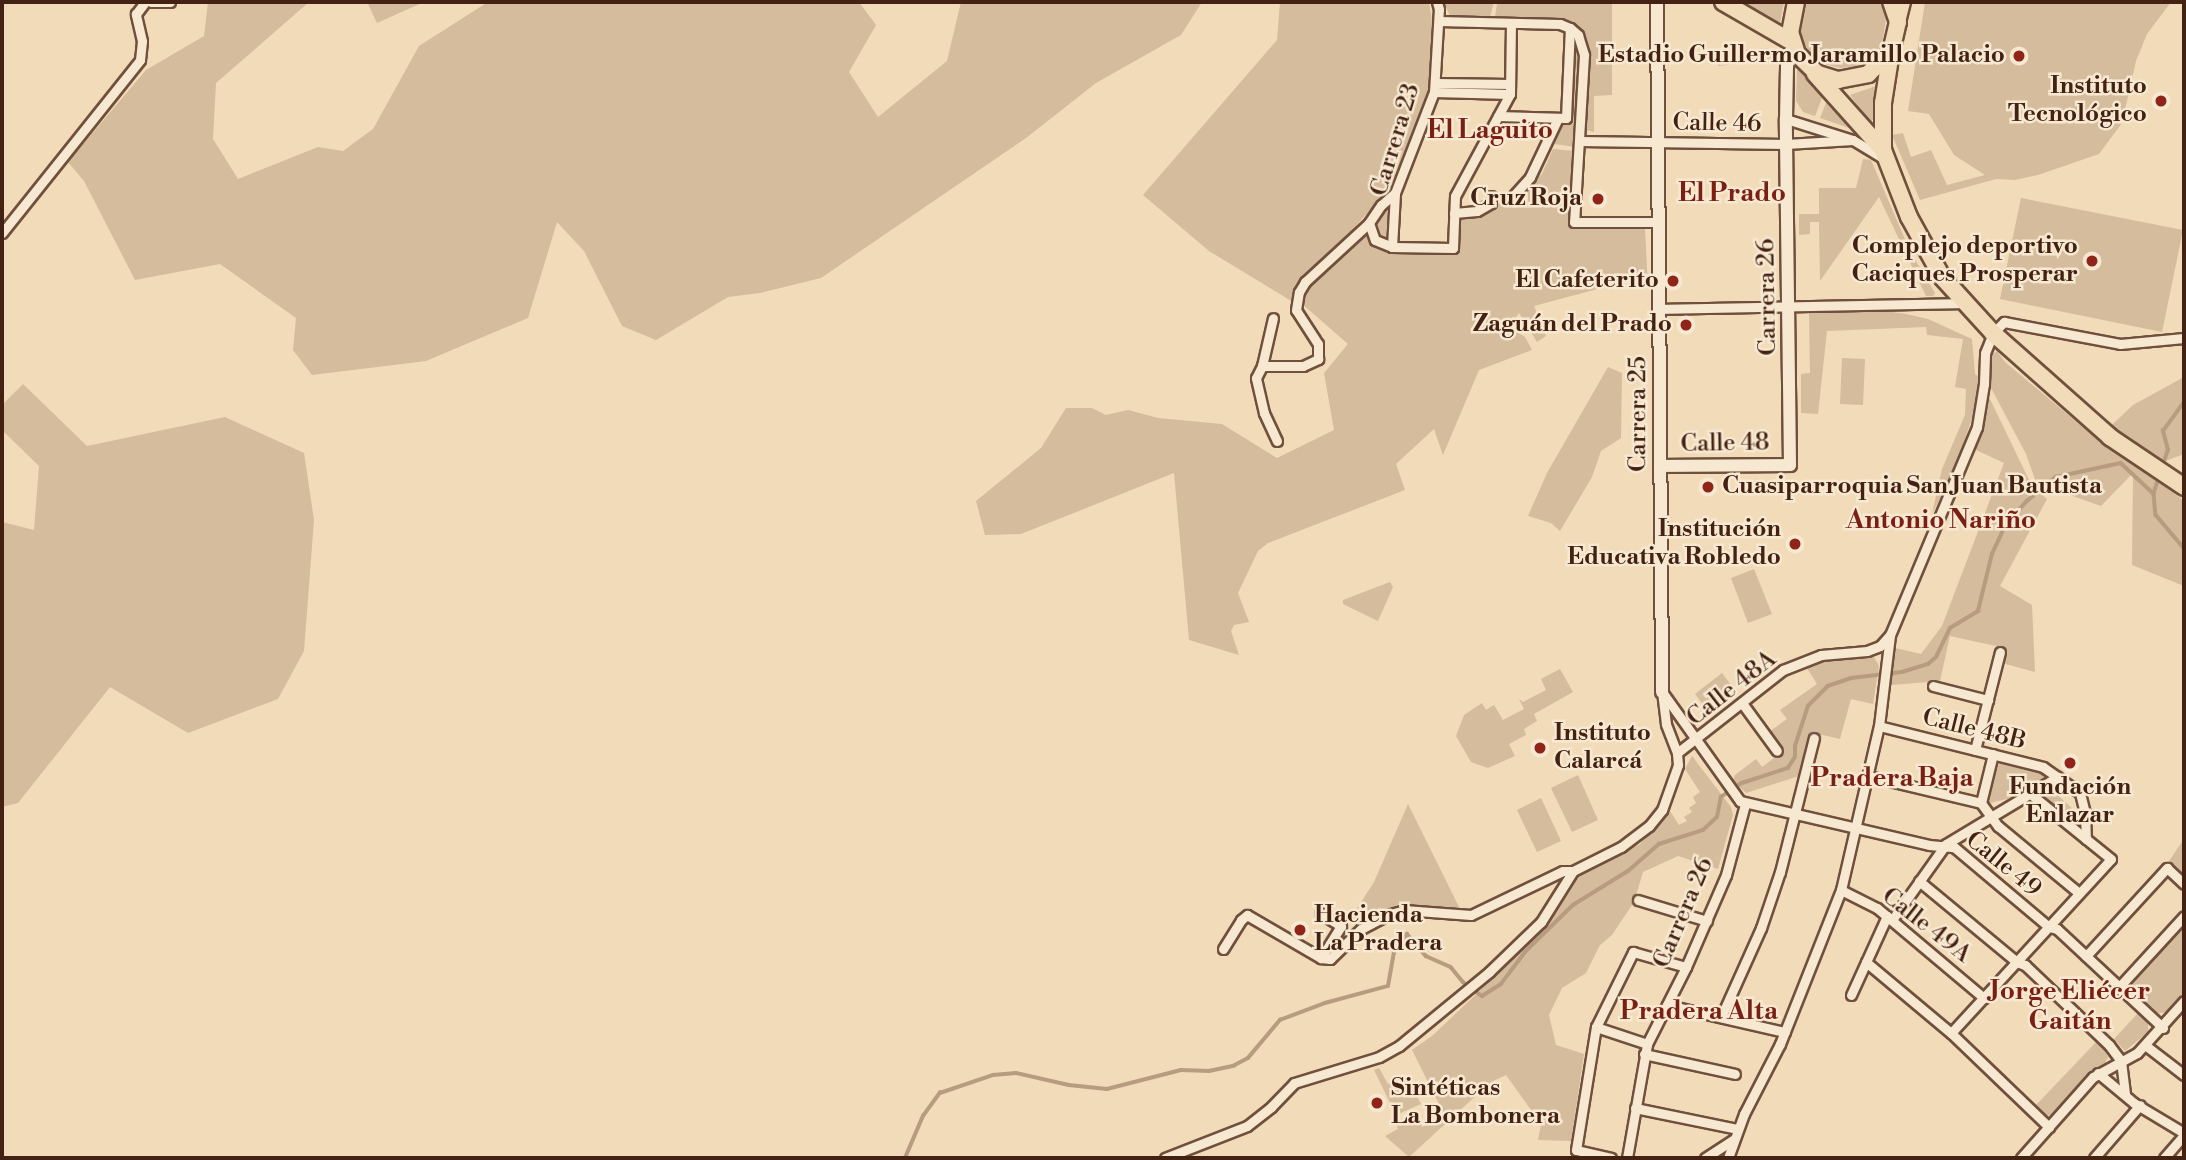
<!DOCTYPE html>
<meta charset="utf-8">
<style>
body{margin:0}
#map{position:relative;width:2186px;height:1160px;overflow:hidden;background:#f2dbb8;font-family:"Libre Bodoni",serif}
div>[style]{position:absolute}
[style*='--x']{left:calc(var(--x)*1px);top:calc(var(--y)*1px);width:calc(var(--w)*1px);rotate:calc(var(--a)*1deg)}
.green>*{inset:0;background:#d4bc9c}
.stream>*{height:3.5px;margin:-1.75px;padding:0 1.75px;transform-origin:1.75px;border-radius:1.75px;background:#b79c80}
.roads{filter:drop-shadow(2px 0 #70503c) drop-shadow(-2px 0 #70503c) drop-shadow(0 2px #70503c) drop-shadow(0 -2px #70503c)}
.street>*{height:9px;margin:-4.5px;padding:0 4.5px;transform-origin:4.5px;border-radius:4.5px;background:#f7e8d1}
.secondary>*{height:12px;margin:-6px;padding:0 6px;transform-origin:6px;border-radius:6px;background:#f7e8d1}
.primary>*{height:14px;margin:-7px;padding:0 7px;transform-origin:7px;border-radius:7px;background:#f2dbb8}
.highway>*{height:16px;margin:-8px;padding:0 8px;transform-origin:8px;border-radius:8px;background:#f2dbb8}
.dots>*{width:19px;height:19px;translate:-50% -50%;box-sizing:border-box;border:4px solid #f7e8d1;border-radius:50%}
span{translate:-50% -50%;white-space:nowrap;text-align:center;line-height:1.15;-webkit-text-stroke:5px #f7e8d1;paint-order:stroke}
.poi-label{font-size:24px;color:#442213;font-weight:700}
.right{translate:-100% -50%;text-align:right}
.left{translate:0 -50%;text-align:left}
.street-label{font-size:24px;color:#442213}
.neighbourhood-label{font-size:26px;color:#7a1f14;font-weight:700}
.frame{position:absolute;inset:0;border:4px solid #442213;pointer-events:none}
</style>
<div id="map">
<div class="green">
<div style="clip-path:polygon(208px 2px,309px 2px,216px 83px,213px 139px,238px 179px,318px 147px,343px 151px,373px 129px,419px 46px,488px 2px,859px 2px,876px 25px,849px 72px,878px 117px,947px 61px,961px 2px,1202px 2px,1181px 35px,1096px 83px,1026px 138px,821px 278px,760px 293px,728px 297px,656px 340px,622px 326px,584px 251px,557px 222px,528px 318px,426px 361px,312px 375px,293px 350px,296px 318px,220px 264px,135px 280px,84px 181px,68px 162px,146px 70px,204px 36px)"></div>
<div style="clip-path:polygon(367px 2px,424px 2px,377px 23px)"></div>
<div style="clip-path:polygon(1280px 2px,1429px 2px,1432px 22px,1428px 92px,1389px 190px,1295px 291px,1293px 302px,1209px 251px,1143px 195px,1277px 40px)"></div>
<div style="clip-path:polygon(1444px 2px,1494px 2px,1490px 17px,1450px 16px)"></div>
<div style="clip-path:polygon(1503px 2px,1612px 2px,1612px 95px,1594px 96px,1594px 132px,1586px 130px,1589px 53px,1581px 30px,1564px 19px,1495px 17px,1497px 4px)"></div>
<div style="clip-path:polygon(1741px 2px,1784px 2px,1780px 23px,1776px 25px)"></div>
<div style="clip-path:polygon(1806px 2px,1880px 2px,1886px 19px,1882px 44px,1872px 57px,1857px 66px,1840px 68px,1824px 64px,1810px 54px,1802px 39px,1799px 22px)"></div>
<div style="clip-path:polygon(1925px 2px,2171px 2px,2147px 34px,2136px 61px,2122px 123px,2099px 154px,2038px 175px,2015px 180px,1996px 179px,1920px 200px,1892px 135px,1903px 133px,1911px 157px,1931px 150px,1947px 185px,1985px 175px,1954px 155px,1929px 114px,1908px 111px)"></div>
<div style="clip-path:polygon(1767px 48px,1775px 54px,1775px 60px,1718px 66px,1717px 52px)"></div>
<div style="clip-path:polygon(1575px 51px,1580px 54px,1575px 147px,1554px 144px,1563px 120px,1568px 120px)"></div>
<div style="clip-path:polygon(1797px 69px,1824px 93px,1815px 116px,1803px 112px,1796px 101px)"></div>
<div style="clip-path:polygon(1876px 86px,1874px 119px,1870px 122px,1850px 95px)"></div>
<div style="clip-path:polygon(1828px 98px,1855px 130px,1820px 118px)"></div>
<div style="clip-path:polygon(1553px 149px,1575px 151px,1569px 228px,1645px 229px,1648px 287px,1638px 289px,1635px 279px,1534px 306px,1546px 336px,1537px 342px,1519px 313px,1509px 327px,1525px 337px,1532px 350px,1479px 370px,1443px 455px,1434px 429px,1396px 464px,1405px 490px,1268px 543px,1258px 551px,1238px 593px,1249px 622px,1234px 625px,1231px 631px,1239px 655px,1189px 640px,1174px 473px,1021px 534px,985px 535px,976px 501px,1041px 448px,1066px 408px,1092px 408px,1106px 415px,1128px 410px,1158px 418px,1222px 424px,1277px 458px,1334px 430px,1324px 373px,1348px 344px,1301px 303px,1301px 296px,1366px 231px,1371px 242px,1391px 251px,1455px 252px,1458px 217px,1478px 215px,1495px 204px,1514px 200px,1542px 174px)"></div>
<div style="clip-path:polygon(1863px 159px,1871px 160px,1910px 251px,1935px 293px,1933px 296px,1926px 296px,1879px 197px,1820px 281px,1819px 222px,1810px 222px,1810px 234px,1799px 235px,1799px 214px,1819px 214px,1819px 188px,1856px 188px)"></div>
<div style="clip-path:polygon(2021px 198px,2183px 230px,2162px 332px,2000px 299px)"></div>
<div style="clip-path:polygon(1390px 203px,1388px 241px,1378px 237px,1373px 224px)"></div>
<div style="clip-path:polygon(1809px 311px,1885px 311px,1906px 314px,1928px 319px,1972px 339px,1975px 374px,1979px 377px,1976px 406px,1954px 472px,1932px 514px,1942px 469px,1965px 415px,1966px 389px,1955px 387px,1963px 339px,1927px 335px,1926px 327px,1827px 331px,1818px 414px,1801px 413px,1801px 374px,1810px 373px)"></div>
<div style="clip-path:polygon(1997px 351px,2005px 362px,2097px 439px,2133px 405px,2184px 377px,2184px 454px,2142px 470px,2184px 501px,2184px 586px,2132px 565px,2133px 473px,2101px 506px,2053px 489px,2051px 493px,2036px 482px,2026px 454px,1990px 386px,1990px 356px)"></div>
<div style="clip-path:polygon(1842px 358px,1865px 359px,1863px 405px,1840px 404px)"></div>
<div style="clip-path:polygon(1608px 367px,1622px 373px,1621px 438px,1601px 451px,1592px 477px,1560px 531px,1551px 523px,1528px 516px,1547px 473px)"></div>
<div style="clip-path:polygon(23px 384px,87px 446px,225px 417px,304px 453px,314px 520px,304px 651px,278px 699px,188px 733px,110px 687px,18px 803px,2px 807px,2px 522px,34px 530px,39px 466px,2px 430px,2px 405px)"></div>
<div style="clip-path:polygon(1988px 395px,2032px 486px,2047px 499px,2000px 586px,2032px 605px,2035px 672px,2002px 663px,2005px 648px,1950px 636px,1940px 681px,1891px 685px,1895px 648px,1921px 654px,1942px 626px,2004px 463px,1974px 449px,1984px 428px)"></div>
<div style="clip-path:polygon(1754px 569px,1772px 614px,1748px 623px,1731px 578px)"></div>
<div style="clip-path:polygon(1390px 582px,1393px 587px,1378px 621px,1343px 604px,1343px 600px)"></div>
<div style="clip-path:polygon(1874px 657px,1879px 666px,1873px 704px,1851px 699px,1840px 739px,1810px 732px,1799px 776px,1746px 793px,1733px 781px,1735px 775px,1756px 759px,1762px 767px,1782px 752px,1769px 732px,1787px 719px,1780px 710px,1817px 684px,1805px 665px,1823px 660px)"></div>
<div style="clip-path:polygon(1560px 669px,1573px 692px,1534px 714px,1537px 721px,1524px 729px,1526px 735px,1509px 744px,1515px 756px,1488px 768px,1471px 762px,1456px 736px,1464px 715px,1482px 703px,1486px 710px,1494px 705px,1503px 720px,1524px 709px,1519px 699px,1523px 702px,1546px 690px,1541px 679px)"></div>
<div style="clip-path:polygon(1722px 673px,1735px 690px,1708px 711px,1695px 694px)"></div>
<div style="clip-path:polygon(1692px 756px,1731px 807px,1733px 815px,1718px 869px,1678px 856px,1643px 872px,1634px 902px,1612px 935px,1600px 945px,1586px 973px,1562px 988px,1549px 1015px,1556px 1045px,1584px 1054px,1571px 1141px,1538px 1140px,1541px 1124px,1506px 1075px,1491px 1082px,1409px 1157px,1385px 1136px,1398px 1129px,1396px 1124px,1417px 1114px,1422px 1127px,1445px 1116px,1412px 1050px,1432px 1036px,1525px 948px,1548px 924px,1571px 883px,1586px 871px,1640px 844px,1670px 811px,1679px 825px,1687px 821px,1684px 817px,1692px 812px,1689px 808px,1696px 803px,1693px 797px,1700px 792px,1685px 769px)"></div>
<div style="clip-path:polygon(2000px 761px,2043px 771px,2043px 778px,2007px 799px,1989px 803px,1987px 798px)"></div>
<div style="clip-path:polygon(1578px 775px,1598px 820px,1572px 832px,1551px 788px)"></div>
<div style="clip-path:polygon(2047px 785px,2077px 813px,2078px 826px,2037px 793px)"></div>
<div style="clip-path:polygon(1541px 798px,1561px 841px,1537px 852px,1517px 810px)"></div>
<div style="clip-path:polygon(1408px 804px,1461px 911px,1399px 904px,1362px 922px,1349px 921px,1374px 882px)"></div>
<div style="clip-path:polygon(2184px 839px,2184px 879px,2167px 864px)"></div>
<div style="clip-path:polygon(2184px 924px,2184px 992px,2167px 1012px,2154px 1014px,2126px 986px)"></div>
<div style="clip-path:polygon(2138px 1013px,2148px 1020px,2148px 1032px,2125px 1051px,2114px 1039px)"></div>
<div style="clip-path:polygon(2098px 1040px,2108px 1057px,2105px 1063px,2089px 1072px,2051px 1115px,2046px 1116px,2036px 1108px,2037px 1104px)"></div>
<div style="clip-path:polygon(1379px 1068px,1388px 1084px,1407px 1075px,1421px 1104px,1396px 1115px,1374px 1070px)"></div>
</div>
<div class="stream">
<div style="--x:2162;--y:467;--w:18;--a:-71"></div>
<div style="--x:2168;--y:450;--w:20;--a:-105"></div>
<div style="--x:2163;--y:431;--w:36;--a:-54"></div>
<div style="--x:2160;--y:475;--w:20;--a:108"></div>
<div style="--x:2154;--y:494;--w:21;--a:85"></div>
<div style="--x:2156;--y:515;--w:43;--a:49.7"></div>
<div style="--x:905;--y:1158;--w:46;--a:-66.8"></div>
<div style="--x:923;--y:1116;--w:29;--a:-54"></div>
<div style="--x:940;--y:1093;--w:56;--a:-18.8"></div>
<div style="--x:993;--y:1075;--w:23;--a:-5"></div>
<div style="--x:1016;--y:1073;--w:54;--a:12.8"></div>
<div style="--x:1069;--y:1085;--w:38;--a:6"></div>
<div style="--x:1107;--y:1089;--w:76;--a:-14.4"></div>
<div style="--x:1181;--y:1070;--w:28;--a:2"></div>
<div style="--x:1209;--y:1071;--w:25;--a:-12"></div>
<div style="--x:1233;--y:1066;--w:17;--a:-28"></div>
<div style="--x:1248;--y:1058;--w:50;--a:-49.9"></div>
<div style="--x:1280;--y:1020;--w:48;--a:-20.7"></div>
<div style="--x:1325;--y:1003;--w:65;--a:-15.1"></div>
<div style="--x:1388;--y:986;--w:34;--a:-80"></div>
<div style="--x:1394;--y:953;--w:23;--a:-56"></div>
<div style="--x:1407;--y:934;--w:29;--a:49"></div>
<div style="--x:1426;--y:956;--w:27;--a:24"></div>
<div style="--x:1451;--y:967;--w:19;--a:51"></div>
<div style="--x:1463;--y:982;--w:24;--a:36"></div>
<div style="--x:1482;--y:996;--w:22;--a:-32"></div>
<div style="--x:1501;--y:984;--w:40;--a:-53"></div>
<div style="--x:1525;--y:952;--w:67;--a:-44.4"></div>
<div style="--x:1573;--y:905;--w:65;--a:-31.7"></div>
<div style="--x:1628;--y:871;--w:41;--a:-41.1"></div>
<div style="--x:1659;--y:844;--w:46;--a:-17.7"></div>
<div style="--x:1703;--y:830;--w:19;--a:-43"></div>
<div style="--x:1717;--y:817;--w:20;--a:-79"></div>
<div style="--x:1721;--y:797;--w:25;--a:-34"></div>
<div style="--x:1742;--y:783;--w:48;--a:-18.1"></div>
<div style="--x:1788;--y:768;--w:13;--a:-58"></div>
<div style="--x:1795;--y:757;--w:11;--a:-90"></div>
<div style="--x:1795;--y:746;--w:42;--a:-72"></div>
<div style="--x:1808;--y:706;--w:28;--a:-45"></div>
<div style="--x:1828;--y:686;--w:24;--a:-19"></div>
<div style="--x:1851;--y:678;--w:51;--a:-6.7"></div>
<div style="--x:1902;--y:672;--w:27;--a:-17"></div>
<div style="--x:1928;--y:664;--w:11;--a:-41"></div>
<div style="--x:1936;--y:657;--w:32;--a:-64"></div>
<div style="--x:1950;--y:628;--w:33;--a:-31"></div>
<div style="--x:1978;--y:611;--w:59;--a:-76.2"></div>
<div style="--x:1992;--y:554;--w:31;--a:-65"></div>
<div style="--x:2005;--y:526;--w:33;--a:-49"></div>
<div style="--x:2027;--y:501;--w:38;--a:-40"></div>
<div style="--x:2056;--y:477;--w:66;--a:-12.2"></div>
<div style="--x:2121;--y:463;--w:45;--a:43.2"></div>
</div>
<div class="roads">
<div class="street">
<div style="--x:151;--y:2;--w:19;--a:0"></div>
<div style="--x:1439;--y:21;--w:121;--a:1.4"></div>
<div style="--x:1560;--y:24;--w:11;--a:22"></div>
<div style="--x:1570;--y:28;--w:11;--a:41"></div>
<div style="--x:1578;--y:35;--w:21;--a:73"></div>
<div style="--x:1584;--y:55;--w:167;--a:93.4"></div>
<div style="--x:1574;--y:222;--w:85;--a:0"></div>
<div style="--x:1435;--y:83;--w:75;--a:0.8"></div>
<div style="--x:1434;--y:92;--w:76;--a:1.5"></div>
<div style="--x:1498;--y:116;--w:68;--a:1.7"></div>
<div style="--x:1566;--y:118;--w:90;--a:-87.5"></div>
<div style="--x:1786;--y:119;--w:70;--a:17.4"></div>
<div style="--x:1853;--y:140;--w:37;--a:31"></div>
<div style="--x:1580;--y:141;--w:206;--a:0.8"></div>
<div style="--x:1786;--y:144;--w:67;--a:-3.4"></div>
<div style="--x:1395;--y:193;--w:18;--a:139"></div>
<div style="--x:1381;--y:205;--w:22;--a:124"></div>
<div style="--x:1369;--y:223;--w:18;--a:71"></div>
<div style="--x:1375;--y:240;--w:18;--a:22"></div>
<div style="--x:1392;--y:247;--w:61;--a:0.9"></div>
<div style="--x:1453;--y:248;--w:52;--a:-87.8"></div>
<div style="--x:1455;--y:196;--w:116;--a:-61.7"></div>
<div style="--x:1510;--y:94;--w:71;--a:-89.2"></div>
<div style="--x:1514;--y:195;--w:24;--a:-48"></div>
<div style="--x:1530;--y:177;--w:65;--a:-64.6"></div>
<div style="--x:1454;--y:213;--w:23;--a:-5"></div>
<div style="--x:1477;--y:211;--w:16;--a:-30"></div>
<div style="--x:1491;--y:203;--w:7;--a:-90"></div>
<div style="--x:2;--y:233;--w:221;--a:-51.4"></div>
<div style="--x:140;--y:60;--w:19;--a:-84"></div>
<div style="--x:142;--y:41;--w:28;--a:-103"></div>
<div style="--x:136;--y:14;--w:15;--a:-53"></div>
<div style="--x:1392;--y:247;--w:54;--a:-86.8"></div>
<div style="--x:1395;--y:193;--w:108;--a:-68.9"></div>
<div style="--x:1434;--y:92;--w:83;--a:-86.6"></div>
<div style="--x:1439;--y:9;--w:7;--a:-106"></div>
<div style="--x:1659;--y:309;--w:304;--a:-1.1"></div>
<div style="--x:1262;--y:366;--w:49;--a:-77.1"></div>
<div style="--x:1277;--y:441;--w:31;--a:-115"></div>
<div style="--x:1264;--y:413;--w:36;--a:-103"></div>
<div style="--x:1256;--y:378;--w:13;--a:-63"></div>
<div style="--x:1262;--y:366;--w:41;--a:0"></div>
<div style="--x:1303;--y:366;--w:17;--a:-25"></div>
<div style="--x:1318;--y:359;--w:15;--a:-90"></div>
<div style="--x:1318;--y:344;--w:40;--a:-122.9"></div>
<div style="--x:1296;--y:310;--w:18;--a:-81"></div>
<div style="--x:1299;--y:292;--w:12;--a:-59"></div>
<div style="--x:1305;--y:282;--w:87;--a:-42.7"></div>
<div style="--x:1933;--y:686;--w:57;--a:14.3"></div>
<div style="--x:1663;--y:693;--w:133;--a:54.5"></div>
<div style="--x:1740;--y:801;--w:194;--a:13.1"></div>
<div style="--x:1929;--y:845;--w:25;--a:5"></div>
<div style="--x:1954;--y:847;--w:124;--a:40.1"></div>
<div style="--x:2049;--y:927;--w:8;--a:14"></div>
<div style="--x:2057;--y:929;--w:145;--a:43"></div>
<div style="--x:1742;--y:703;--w:59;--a:53.9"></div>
<div style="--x:1879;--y:726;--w:169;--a:14"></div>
<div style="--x:2043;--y:767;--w:45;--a:35.1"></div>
<div style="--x:2080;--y:793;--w:21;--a:76"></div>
<div style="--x:2085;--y:813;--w:26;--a:88"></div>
<div style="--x:1975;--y:750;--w:101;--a:-75.7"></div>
<div style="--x:1677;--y:753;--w:135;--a:-38.1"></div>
<div style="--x:1783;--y:670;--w:41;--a:-21.5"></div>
<div style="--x:1821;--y:655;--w:46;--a:-5"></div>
<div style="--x:1867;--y:651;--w:14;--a:-21"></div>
<div style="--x:1880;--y:646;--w:15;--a:-48"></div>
<div style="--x:1993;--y:754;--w:50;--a:103.8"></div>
<div style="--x:1981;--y:803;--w:29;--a:54"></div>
<div style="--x:1998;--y:826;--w:105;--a:39.6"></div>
<div style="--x:1868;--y:776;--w:116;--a:13.4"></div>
<div style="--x:1919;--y:881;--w:127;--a:39.6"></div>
<div style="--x:2017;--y:962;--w:9;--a:21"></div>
<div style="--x:2025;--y:965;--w:116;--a:43.6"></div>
<div style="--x:2109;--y:1045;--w:20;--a:53"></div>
<div style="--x:2121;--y:1061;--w:34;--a:83"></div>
<div style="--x:1841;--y:890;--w:40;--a:26.6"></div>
<div style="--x:1877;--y:908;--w:140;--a:40.1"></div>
<div style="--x:1638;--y:900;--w:72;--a:16.9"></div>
<div style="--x:1320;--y:913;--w:25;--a:32"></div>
<div style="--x:1341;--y:926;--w:38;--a:122"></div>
<div style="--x:1892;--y:920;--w:93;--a:-54.6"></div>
<div style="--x:1946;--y:844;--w:130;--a:-31.1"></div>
<div style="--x:1223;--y:949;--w:34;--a:-58"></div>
<div style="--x:1241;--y:920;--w:8;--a:-40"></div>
<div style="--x:1247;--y:915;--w:86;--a:30.2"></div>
<div style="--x:1321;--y:958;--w:9;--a:6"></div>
<div style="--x:1330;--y:959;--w:43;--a:-44.1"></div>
<div style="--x:1361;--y:929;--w:30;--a:-28"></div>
<div style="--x:1387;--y:915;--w:18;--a:-16"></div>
<div style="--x:1404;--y:910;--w:67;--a:4.3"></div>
<div style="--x:1471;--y:915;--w:102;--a:-25.6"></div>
<div style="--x:1563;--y:871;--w:10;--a:0"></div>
<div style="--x:2086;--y:956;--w:120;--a:-47.4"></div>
<div style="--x:2167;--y:868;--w:23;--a:43"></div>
<div style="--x:1866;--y:962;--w:111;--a:39.9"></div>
<div style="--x:1951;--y:1033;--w:136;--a:43.8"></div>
<div style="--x:2119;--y:987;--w:96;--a:-47.5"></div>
<div style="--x:1851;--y:995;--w:87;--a:-65.5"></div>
<div style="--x:1667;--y:1005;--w:121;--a:12.9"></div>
<div style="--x:1721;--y:1017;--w:98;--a:-65.8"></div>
<div style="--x:1761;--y:928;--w:59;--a:-71.3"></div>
<div style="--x:1780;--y:872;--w:138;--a:-75.8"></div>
<div style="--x:1596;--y:1027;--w:54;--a:18.4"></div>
<div style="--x:1951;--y:1033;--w:236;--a:-47.4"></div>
<div style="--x:2111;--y:859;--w:107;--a:-141.1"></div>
<div style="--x:2145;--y:1045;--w:49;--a:37.6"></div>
<div style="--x:1644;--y:1054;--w:93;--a:12.4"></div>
<div style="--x:2098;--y:1073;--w:47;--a:39.8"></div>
<div style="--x:2134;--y:1103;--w:58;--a:31"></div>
<div style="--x:1635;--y:1108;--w:104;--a:11.6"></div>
<div style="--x:1165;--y:1158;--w:88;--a:-21.3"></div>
<div style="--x:1247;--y:1126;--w:31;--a:-38"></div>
<div style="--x:1271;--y:1107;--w:33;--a:-46"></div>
<div style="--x:1294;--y:1083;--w:89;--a:-17"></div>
<div style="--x:1379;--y:1057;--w:23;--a:-29"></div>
<div style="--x:1399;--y:1046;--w:117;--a:-39.4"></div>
<div style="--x:1489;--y:972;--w:72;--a:-43.9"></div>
<div style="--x:1541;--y:922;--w:60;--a:-57.9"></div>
<div style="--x:1573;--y:871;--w:54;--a:-26.6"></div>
<div style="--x:1621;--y:847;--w:35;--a:-37"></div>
<div style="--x:1649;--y:826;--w:21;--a:-51"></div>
<div style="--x:1662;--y:810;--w:48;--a:-70.4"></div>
<div style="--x:1678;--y:765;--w:12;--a:-95"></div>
<div style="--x:1677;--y:753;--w:31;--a:-111"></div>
<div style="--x:1666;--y:724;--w:32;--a:-97"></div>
<div style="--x:1611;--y:1158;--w:36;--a:-167"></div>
<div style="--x:1576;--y:1150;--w:125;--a:-80.8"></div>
<div style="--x:1596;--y:1027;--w:84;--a:-63.7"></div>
<div style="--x:1633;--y:952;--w:55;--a:15.8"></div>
<div style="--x:1627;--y:1158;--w:116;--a:-80"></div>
<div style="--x:1647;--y:1044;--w:86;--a:-63.1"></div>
<div style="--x:1686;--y:967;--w:100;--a:-66.5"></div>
<div style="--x:1726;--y:875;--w:73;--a:-75"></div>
<div style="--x:1705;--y:1158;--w:33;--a:-33"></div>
<div style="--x:1728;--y:1158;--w:47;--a:-70"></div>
<div style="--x:1744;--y:1114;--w:79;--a:-62.8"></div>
<div style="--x:1780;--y:1044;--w:166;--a:-68.4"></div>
<div style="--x:1841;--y:890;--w:168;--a:-77"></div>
<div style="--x:1879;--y:726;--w:92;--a:-83.1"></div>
<div style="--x:1890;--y:635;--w:225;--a:-67.3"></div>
<div style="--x:1977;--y:427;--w:44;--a:-80.8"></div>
<div style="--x:1984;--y:384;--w:31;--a:-88"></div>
<div style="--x:1985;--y:353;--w:22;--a:-68"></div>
<div style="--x:1993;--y:333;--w:16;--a:-45"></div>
<div style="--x:2004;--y:322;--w:118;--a:10.7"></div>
<div style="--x:2120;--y:344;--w:64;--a:-5.4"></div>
<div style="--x:2021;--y:1158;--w:108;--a:-48.4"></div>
<div style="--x:2093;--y:1077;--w:50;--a:-28.6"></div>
<div style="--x:2137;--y:1053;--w:70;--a:-47.9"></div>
<div style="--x:2094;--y:1158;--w:70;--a:-49"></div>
<div style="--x:2164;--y:1158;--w:30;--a:-49"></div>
</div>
<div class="secondary">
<div style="--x:1657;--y:2;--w:690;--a:89.58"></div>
<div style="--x:1661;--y:466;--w:129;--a:-0.4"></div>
<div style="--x:1790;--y:465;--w:346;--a:-90.7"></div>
<div style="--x:1786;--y:119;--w:53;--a:-88.9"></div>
<div style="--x:1787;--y:66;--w:22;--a:-74"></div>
</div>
<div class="primary">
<div style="--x:1898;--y:22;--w:21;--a:-76"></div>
</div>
<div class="highway">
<div style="--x:1723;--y:2;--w:80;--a:30.1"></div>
<div style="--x:1796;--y:2;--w:31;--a:101"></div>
<div style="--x:1790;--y:32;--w:23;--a:72"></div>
<div style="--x:1797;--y:54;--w:29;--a:44"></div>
<div style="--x:1818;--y:74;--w:21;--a:17"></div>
<div style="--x:1838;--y:80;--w:31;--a:-11"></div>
<div style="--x:1868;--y:74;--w:32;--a:-44"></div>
<div style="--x:1891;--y:52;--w:31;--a:-77"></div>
<div style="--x:1898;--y:22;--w:21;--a:-109"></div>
<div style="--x:1891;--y:52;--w:52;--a:98.9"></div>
<div style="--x:1883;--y:103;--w:47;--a:90"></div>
<div style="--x:1883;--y:150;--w:72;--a:68.8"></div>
<div style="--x:1909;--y:217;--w:68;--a:61.2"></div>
<div style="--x:1942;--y:277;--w:76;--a:47.7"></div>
<div style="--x:1993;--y:333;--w:157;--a:41.6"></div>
<div style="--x:2110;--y:437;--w:89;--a:34"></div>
<div style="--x:1815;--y:74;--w:102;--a:48.2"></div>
</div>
</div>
<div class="dots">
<div style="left:2019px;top:56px;background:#8f2418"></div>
<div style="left:2161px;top:101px;background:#8f2418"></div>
<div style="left:1598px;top:199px;background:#8f2418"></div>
<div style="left:2092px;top:261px;background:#8f2418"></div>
<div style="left:1673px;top:281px;background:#8f2418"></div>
<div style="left:1686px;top:325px;background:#8f2418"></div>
<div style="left:1708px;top:487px;background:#8f2418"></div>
<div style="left:1795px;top:544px;background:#8f2418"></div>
<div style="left:1540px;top:748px;background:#8f2418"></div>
<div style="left:2070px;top:763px;background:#8f2418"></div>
<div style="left:1300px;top:930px;background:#8f2418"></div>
<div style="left:1377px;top:1103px;background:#8f2418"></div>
</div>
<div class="poi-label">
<span class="right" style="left:2005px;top:56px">Estadio Guillermo Jaramillo Palacio</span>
<span class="right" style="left:2147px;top:101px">Instituto<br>Tecnológico</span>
<span class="right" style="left:1582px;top:199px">Cruz Roja</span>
<span class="right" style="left:2078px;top:261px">Complejo deportivo<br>Caciques Prosperar</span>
<span class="right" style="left:1659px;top:281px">El Cafeterito</span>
<span class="right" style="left:1672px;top:325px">Zaguán del Prado</span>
<span class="left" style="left:1722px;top:487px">Cuasiparroquia San Juan Bautista</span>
<span class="right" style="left:1781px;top:544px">Institución<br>Educativa Robledo</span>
<span class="left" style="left:1554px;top:748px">Instituto<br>Calarcá</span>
<span style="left:2070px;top:802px">Fundación<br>Enlazar</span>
<span class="left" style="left:1314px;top:930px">Hacienda<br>La Pradera</span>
<span class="left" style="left:1391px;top:1103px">Sintéticas<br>La Bombonera</span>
</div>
<div class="street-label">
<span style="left:1717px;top:124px;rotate:1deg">Calle 46</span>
<span style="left:1396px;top:140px;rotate:-73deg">Carrera 23</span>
<span style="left:1768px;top:297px;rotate:-91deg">Carrera 26</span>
<span style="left:1639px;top:414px;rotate:-90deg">Carrera 25</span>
<span style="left:1725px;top:444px;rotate:-1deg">Calle 48</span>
<span style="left:1732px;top:689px;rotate:-38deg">Calle 48A</span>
<span style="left:1974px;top:730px;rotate:14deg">Calle 48B</span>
<span style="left:2003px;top:865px;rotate:39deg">Calle 49</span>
<span style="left:1684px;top:913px;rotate:-67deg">Carrera 26</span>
<span style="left:1926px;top:926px;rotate:38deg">Calle 49A</span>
</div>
<div class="neighbourhood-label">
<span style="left:1490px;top:131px">El Laguito</span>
<span style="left:1732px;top:194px">El Prado</span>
<span style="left:1941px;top:521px">Antonio Nariño</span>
<span style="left:1892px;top:779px">Pradera Baja</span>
<span style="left:2070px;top:1007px">Jorge Eliécer<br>Gaitán</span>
<span style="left:1699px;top:1012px">Pradera Alta</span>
</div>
<div class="frame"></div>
</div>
